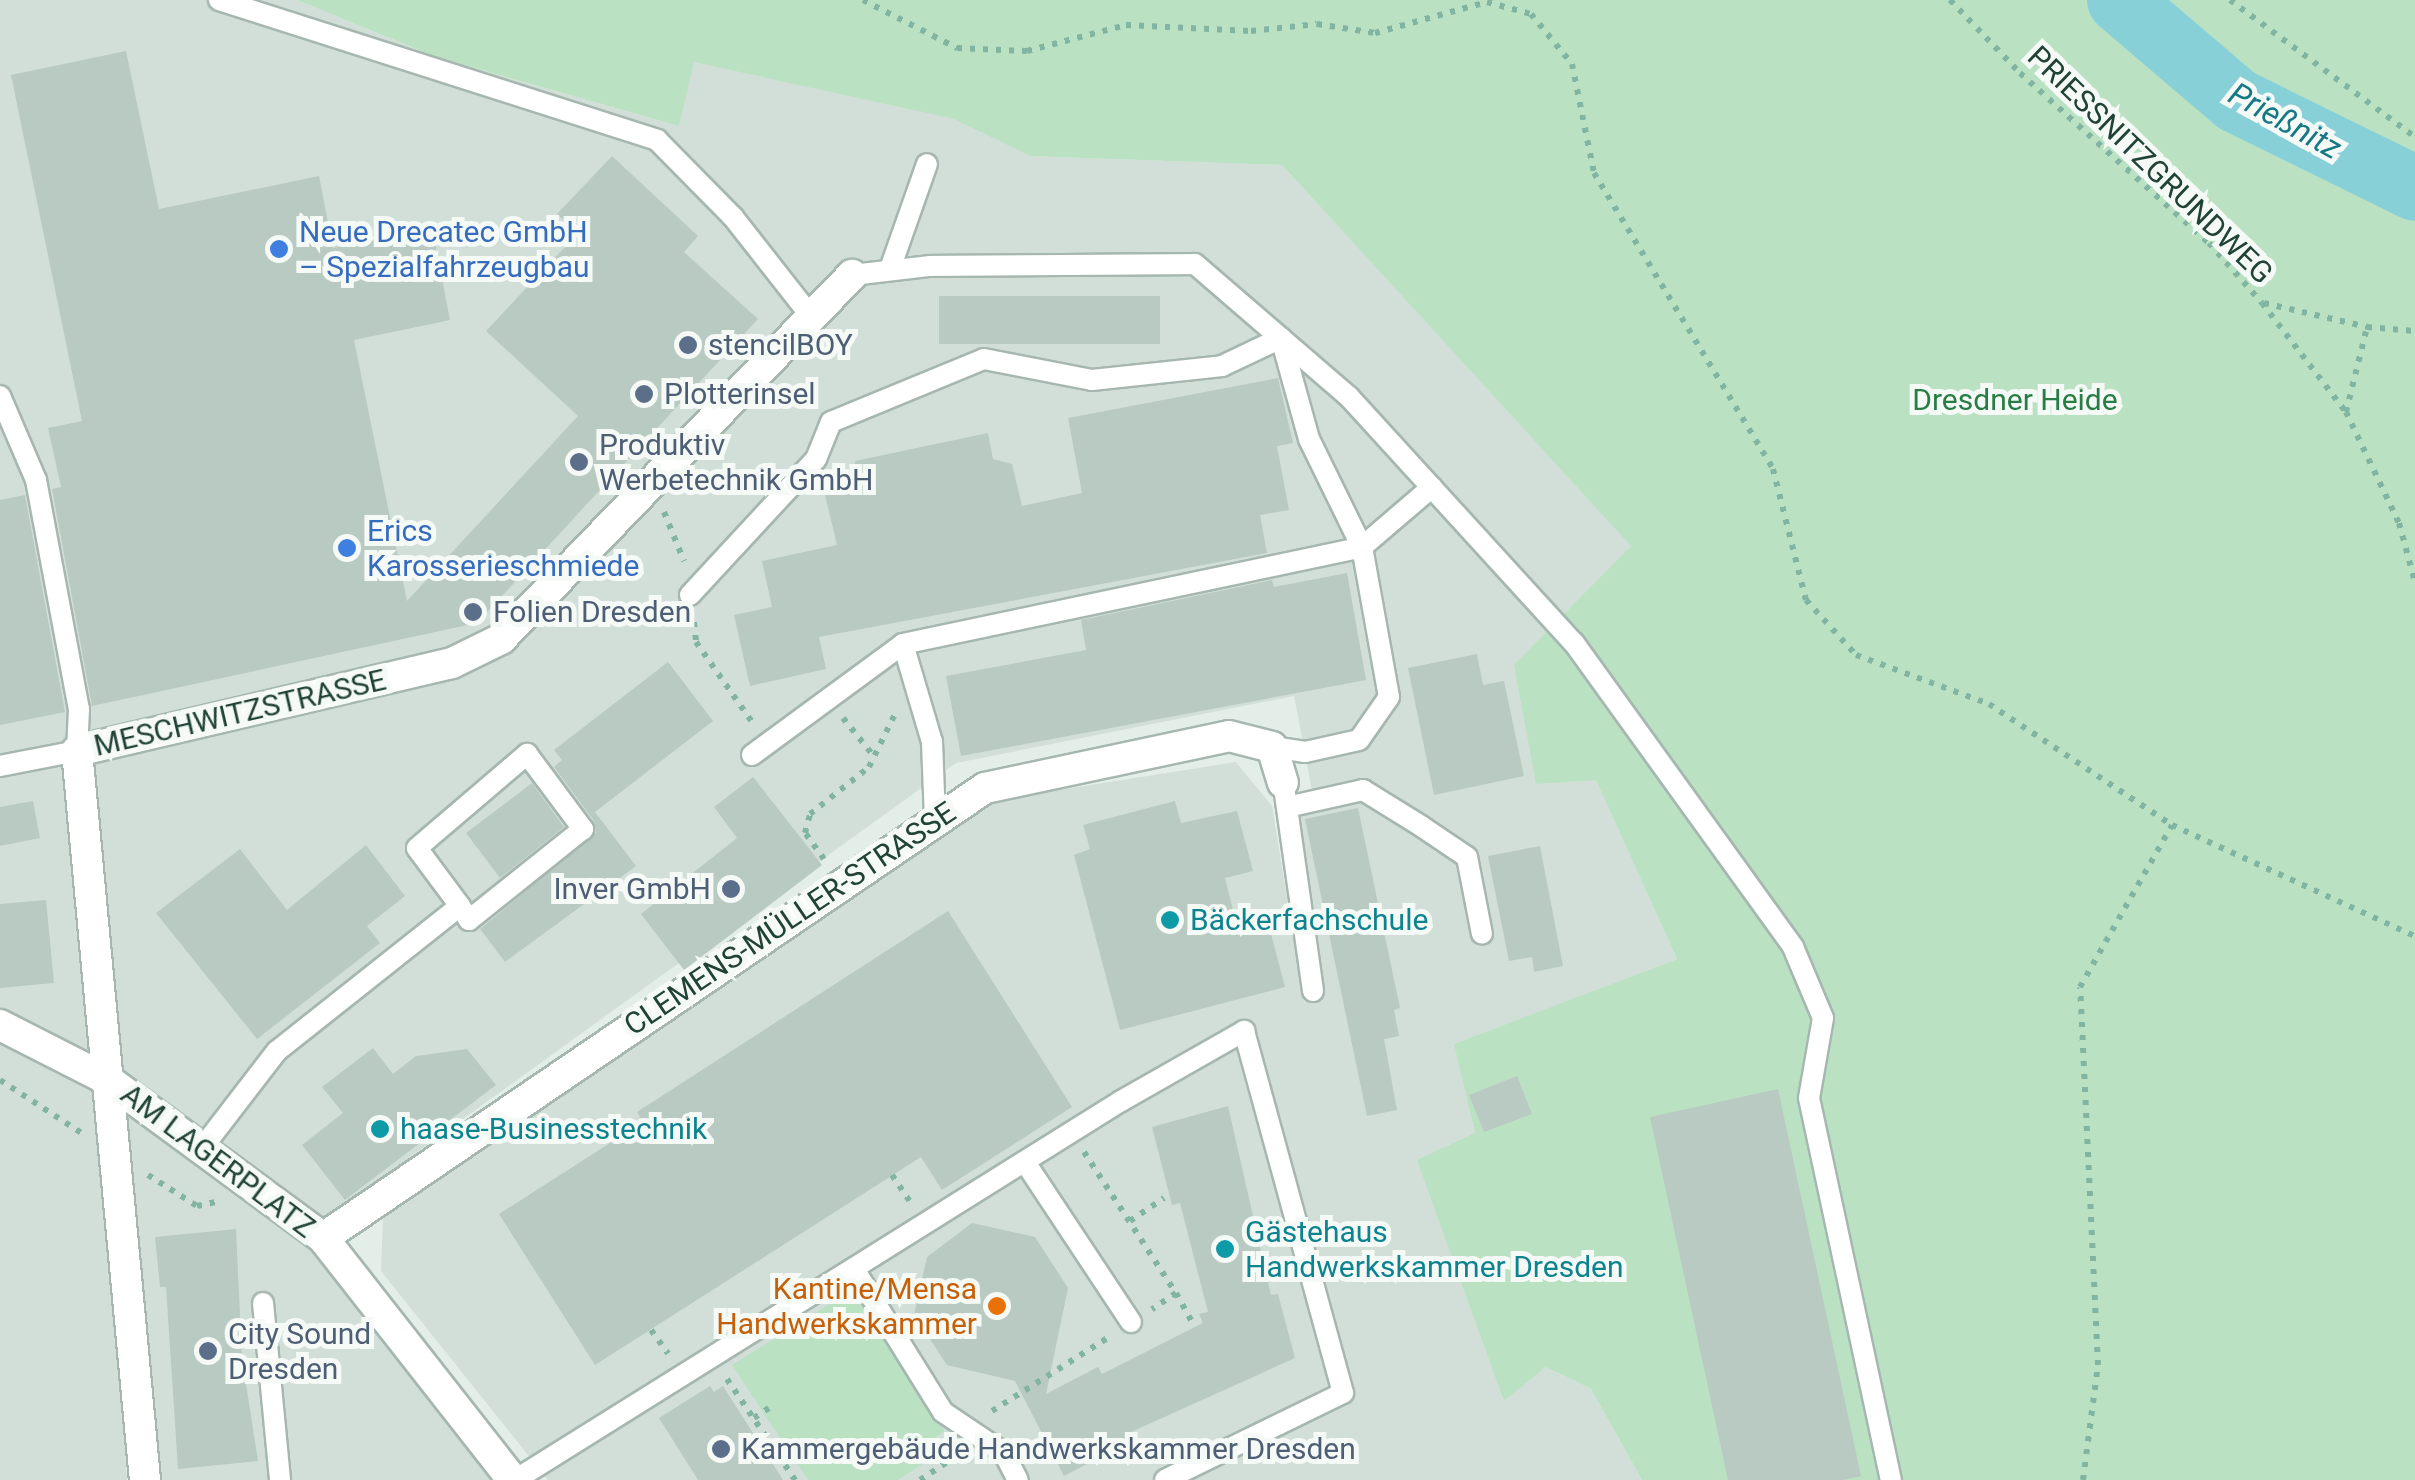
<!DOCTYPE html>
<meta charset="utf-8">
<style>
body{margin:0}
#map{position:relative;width:2415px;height:1480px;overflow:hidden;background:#e4eee9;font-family:Roboto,sans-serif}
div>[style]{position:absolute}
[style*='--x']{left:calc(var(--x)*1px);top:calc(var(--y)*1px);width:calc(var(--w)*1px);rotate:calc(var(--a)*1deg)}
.built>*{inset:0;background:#d2dfd8}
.green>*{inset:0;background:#bbe1c3}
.river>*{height:65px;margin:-32.5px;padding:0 32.5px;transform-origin:32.5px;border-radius:32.5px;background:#88d0d8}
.building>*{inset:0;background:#b9cac2}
.path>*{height:6px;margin-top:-3px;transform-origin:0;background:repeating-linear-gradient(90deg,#81b5a2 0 5px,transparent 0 13px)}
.roads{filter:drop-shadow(2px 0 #a6b7b0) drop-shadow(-2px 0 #a6b7b0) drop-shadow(0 2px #a6b7b0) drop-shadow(0 -2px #a6b7b0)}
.lane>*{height:20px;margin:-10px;padding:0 10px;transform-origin:10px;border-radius:10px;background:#fff}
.street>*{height:30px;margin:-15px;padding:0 15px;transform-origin:15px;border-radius:15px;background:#fff}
.dots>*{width:28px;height:28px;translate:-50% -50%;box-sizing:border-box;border:5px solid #f5faf7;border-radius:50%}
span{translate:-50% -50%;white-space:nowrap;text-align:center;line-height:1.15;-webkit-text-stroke:10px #f5faf7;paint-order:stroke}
.street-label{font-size:30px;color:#214237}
.shop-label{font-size:30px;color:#366cbe}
.left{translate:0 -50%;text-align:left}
.service-label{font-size:30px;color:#4e5e75}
.right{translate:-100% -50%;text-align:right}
.park-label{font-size:30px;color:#287d44}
.culture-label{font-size:30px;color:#0d838f}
.food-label{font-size:30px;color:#c56008}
.water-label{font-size:32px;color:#157884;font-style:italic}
</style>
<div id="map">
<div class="built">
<div style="clip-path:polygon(0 0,297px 0,436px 57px,679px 126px,693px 61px,955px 119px,1030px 156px,1282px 165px,1632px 546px,1596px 779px,1677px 959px,1455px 1044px,1475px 1134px,1503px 1401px,1546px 1367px,1591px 1389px,1642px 1480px,548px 1480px,381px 1271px,383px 1219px,989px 801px,1236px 762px,1272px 806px,1304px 1002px,1319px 996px,1292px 797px,1312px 791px,1294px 696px,956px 763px,323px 1220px,101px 1062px,127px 1480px,0 1480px)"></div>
<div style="clip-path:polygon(127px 1107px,314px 1247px,495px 1480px,159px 1480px)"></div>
</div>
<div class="green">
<div style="clip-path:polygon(297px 0,2415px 0,2415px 1480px,1642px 1480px,1591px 1389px,1546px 1367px,1504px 1401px,1417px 1160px,1475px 1133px,1454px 1044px,1677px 959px,1596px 780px,1536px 784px,1514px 665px,1631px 546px,1282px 165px,1030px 156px,954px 119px,694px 62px,679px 126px,436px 57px)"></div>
<div style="clip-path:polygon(853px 1289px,945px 1431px,930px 1441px,938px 1454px,898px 1480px,808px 1480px,732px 1365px)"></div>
</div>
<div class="river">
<div style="--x:2119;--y:0;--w:154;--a:40.5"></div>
<div style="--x:2236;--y:100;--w:199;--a:26.2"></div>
</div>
<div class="building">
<div style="clip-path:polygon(126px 51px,159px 209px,319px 176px,333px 248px,432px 227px,450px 320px,354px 340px,407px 601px,578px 416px,486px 331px,578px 233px,557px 214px,612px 156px,698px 236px,684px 252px,758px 319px,477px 623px,92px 706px,52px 489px,61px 487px,48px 428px,82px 421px,11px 75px)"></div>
<div style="clip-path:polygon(939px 296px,1160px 296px,1160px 344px,939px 344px)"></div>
<div style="clip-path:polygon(1278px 378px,1293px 443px,1277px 446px,1289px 510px,1260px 515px,1267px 553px,819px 637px,826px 669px,750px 686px,734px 615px,772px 607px,762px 561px,837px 545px,825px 495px,857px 486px,855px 461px,988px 433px,993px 459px,1012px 464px,1022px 506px,1082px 493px,1068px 418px)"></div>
<div style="clip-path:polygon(25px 495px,65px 712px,0 725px,0 500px)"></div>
<div style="clip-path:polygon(1347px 573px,1366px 680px,961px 756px,946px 676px,1086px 650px,1081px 620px,1272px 580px,1274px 587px)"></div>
<div style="clip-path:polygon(1477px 654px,1483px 685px,1504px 681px,1524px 776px,1434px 795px,1408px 668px)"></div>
<div style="clip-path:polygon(668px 662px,713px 721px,595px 812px,636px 866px,505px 962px,480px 929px,596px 833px,594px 821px,554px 767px,562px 760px,554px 750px)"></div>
<div style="clip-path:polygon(753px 777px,822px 865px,684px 970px,641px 914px,737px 838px,714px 807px)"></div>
<div style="clip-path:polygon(532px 783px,564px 827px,500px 878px,466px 833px)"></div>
<div style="clip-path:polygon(33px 801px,40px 838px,0 846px,0 807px)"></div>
<div style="clip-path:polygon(1175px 801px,1181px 823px,1237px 811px,1253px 871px,1225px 878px,1239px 934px,1269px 926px,1285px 987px,1120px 1030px,1074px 855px,1090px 849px,1083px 825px)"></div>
<div style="clip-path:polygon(1358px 808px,1400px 1008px,1394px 1010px,1399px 1036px,1384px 1039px,1397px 1110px,1367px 1116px,1305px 819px)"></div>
<div style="clip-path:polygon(366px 845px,405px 896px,367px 926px,380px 943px,257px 1039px,156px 913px,240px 849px,287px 910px)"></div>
<div style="clip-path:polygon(1540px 846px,1563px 966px,1534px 972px,1532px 957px,1509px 961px,1488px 856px)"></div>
<div style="clip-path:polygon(46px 900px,54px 983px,0 988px,0 904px)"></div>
<div style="clip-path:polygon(948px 911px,1072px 1107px,942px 1190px,921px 1157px,595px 1365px,499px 1214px,643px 1122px,637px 1112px)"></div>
<div style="clip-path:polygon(373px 1048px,393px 1074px,416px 1056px,467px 1049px,496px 1085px,345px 1200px,302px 1145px,343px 1113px,322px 1087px)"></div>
<div style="clip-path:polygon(1517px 1076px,1532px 1114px,1484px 1132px,1469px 1095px)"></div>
<div style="clip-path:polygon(1778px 1089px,1861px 1476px,1843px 1480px,1728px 1480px,1650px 1117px)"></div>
<div style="clip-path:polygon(1228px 1106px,1271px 1295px,1278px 1294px,1295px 1358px,1131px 1432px,1134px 1439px,1064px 1476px,1015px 1381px,947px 1365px,914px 1315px,927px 1257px,972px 1223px,1035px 1237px,1068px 1288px,1046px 1394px,1098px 1367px,1102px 1374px,1203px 1323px,1199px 1314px,1208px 1312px,1180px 1203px,1172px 1205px,1152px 1127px)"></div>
<div style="clip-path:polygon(236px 1229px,242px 1358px,258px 1461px,178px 1469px,166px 1287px,160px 1287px,155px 1237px)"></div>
<div style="clip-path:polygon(710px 1386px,714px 1392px,723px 1386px,783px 1480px,698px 1480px,659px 1418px)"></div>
</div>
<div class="path">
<div style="--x:863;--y:0;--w:106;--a:27.1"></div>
<div style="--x:957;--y:48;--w:70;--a:2.5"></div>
<div style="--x:1027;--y:51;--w:102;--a:-14.7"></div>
<div style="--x:1126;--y:25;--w:125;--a:2.7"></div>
<div style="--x:1251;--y:31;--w:66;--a:-6.1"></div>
<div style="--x:1317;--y:24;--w:59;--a:8.8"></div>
<div style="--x:1375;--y:33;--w:116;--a:-15.5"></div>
<div style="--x:1487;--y:2;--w:46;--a:15.3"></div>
<div style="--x:1531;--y:14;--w:65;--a:50.6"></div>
<div style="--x:1572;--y:64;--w:111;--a:78.6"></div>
<div style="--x:1594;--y:173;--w:346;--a:58.8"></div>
<div style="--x:1773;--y:469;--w:135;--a:75.9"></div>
<div style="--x:1806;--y:600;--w:74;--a:47.7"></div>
<div style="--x:1856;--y:655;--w:142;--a:20.2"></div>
<div style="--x:1989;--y:704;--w:219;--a:33.5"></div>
<div style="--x:2172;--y:825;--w:267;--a:24.6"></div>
<div style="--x:1950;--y:0;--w:101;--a:46.2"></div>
<div style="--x:2020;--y:73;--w:254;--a:42"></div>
<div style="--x:2209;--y:243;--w:80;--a:48.5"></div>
<div style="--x:2262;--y:303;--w:138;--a:52.4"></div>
<div style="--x:2346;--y:412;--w:123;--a:64.5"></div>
<div style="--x:2399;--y:523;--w:61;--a:74.8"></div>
<div style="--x:2230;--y:0;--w:230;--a:36.5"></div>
<div style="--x:2264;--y:303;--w:106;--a:13.1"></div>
<div style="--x:2367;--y:327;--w:48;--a:4.8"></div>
<div style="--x:2346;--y:412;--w:88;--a:-76.1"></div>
<div style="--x:664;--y:512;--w:53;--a:67.8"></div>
<div style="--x:694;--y:622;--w:20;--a:84"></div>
<div style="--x:696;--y:642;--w:98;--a:55"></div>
<div style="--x:843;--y:718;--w:48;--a:51"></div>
<div style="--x:824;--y:859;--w:32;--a:-126"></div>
<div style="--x:805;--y:833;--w:20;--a:-75"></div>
<div style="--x:810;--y:814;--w:75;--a:-38.5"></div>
<div style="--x:869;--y:767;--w:59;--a:-63.9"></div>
<div style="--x:0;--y:1080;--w:99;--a:33"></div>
<div style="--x:1084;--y:1152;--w:168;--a:56.9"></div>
<div style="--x:1176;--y:1293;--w:29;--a:146"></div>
<div style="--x:148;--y:1175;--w:58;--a:32.3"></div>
<div style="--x:197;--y:1206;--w:25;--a:-12"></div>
<div style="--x:892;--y:1175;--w:34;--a:56"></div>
<div style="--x:1130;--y:1221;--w:41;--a:-34.1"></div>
<div style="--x:1176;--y:1293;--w:38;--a:61"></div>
<div style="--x:651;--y:1330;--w:29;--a:54"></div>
<div style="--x:727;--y:1379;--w:122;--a:56"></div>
<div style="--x:992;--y:1411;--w:142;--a:-32.3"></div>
<div style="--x:754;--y:1418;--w:18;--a:-34"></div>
<div style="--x:920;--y:1480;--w:49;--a:-33.4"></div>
<div style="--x:2083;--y:1480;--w:116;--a:-82.6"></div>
<div style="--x:2098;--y:1365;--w:378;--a:-92.7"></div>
<div style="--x:2080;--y:987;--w:186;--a:-60.4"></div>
</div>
<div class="roads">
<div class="lane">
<div style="--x:219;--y:0;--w:460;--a:17.7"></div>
<div style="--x:657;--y:140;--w:108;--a:45.4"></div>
<div style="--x:733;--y:217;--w:123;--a:51.9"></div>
<div style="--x:890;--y:269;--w:111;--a:-70.6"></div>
<div style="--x:852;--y:275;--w:79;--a:-6.6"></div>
<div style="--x:930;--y:266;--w:265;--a:-0.4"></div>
<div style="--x:1195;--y:264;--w:203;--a:40.8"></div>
<div style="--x:1349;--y:397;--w:333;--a:47.6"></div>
<div style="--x:1574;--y:643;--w:375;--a:54.2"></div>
<div style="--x:1793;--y:947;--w:77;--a:67.1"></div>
<div style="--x:1823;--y:1018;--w:81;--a:99.9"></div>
<div style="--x:1809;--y:1098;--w:391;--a:77.9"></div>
<div style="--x:0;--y:396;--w:91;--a:66.8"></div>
<div style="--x:36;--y:480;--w:233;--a:79.4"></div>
<div style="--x:79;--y:709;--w:42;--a:92.7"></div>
<div style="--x:77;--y:751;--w:78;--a:169"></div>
<div style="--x:690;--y:595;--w:185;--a:-47.2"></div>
<div style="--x:816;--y:459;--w:40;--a:-68"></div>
<div style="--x:831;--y:422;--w:165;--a:-22.4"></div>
<div style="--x:984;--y:359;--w:110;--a:11"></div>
<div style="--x:1092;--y:380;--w:131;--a:-6.1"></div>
<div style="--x:1222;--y:366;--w:65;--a:-25.4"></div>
<div style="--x:1281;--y:338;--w:105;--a:74.5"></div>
<div style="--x:1309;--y:439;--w:120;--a:63.9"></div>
<div style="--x:1362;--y:547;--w:92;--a:-40.6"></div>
<div style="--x:903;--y:644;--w:102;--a:73.5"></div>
<div style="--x:932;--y:742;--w:79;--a:87.8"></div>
<div style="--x:752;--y:755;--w:187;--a:-36.3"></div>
<div style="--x:903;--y:644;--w:469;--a:-11.9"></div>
<div style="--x:1362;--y:547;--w:152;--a:79.8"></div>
<div style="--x:1389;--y:697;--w:52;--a:124.9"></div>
<div style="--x:1359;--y:740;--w:55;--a:167.5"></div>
<div style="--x:1305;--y:752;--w:33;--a:-171"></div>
<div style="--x:1285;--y:794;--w:199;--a:81.9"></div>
<div style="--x:1287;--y:807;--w:78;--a:-12.6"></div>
<div style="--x:1363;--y:790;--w:68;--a:31.8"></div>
<div style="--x:1421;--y:826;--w:55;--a:34"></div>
<div style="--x:1467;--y:857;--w:78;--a:79"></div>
<div style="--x:203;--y:1147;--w:121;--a:-52.4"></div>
<div style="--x:277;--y:1051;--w:233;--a:-38.4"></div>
<div style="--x:460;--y:906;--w:72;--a:-126.6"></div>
<div style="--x:417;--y:848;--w:145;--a:-40.5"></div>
<div style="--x:527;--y:754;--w:94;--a:53.3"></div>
<div style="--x:583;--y:829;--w:146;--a:141.4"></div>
<div style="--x:469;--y:920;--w:17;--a:-123"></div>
<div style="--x:1025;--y:1162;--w:192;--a:56.5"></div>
<div style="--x:854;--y:1269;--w:168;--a:58.1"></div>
<div style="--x:943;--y:1412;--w:73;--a:33.9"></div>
<div style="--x:1004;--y:1453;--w:30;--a:63"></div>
<div style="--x:263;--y:1303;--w:178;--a:84.5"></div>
<div style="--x:515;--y:1480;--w:715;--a:-32.02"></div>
<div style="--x:1121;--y:1101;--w:142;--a:-29.6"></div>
<div style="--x:1244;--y:1031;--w:375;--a:74.7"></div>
<div style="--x:1343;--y:1393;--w:198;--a:154"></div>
</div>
<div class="street">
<div style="--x:0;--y:1025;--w:121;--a:27"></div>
<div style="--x:108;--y:1080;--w:267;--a:36.3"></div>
<div style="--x:323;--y:1238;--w:308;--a:51.9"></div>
<div style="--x:323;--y:1238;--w:800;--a:-34.21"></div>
<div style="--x:985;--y:788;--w:249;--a:-12"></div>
<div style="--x:1229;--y:736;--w:44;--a:14.3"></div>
<div style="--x:1272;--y:747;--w:37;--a:73"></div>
<div style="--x:145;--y:1480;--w:732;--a:-95.33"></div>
<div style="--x:77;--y:751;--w:385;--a:-13.2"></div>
<div style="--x:452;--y:663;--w:55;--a:-26.1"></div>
<div style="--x:501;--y:639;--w:506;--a:-46.04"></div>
</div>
</div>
<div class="dots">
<div style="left:279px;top:249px;background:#3f7fe0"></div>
<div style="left:688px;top:345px;background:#5c6f8a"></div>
<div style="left:644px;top:394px;background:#5c6f8a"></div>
<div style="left:579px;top:462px;background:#5c6f8a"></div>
<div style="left:347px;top:548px;background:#3f7fe0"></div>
<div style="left:473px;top:612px;background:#5c6f8a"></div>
<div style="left:731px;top:889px;background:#5c6f8a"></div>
<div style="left:1170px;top:920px;background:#0f9aa8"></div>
<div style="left:380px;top:1129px;background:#0f9aa8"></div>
<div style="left:1225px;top:1249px;background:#0f9aa8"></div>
<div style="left:997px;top:1306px;background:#e8710a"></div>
<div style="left:208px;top:1351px;background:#5c6f8a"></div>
<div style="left:721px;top:1449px;background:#5c6f8a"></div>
</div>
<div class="street-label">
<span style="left:2150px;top:165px;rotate:44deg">PRIESSNITZGRUNDWEG</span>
<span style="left:240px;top:713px;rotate:-13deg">MESCHWITZSTRASSE</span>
<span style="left:790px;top:919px;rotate:-34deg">CLEMENS-MÜLLER-STRASSE</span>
<span style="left:218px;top:1161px;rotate:37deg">AM LAGERPLATZ</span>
</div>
<div class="shop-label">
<span class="left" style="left:299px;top:249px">Neue Drecatec GmbH<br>– Spezialfahrzeugbau</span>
<span class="left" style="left:367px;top:548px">Erics<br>Karosserieschmiede</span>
</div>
<div class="service-label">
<span class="left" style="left:708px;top:345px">stencilBOY</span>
<span class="left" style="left:664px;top:394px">Plotterinsel</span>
<span class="left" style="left:599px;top:462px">Produktiv<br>Werbetechnik GmbH</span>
<span class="left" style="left:493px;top:612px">Folien Dresden</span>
<span class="right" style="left:711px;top:889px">Inver GmbH</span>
<span class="left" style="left:228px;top:1351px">City Sound<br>Dresden</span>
<span class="left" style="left:741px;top:1449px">Kammergebäude Handwerkskammer Dresden</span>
</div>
<div class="park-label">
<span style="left:2015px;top:400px">Dresdner Heide</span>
</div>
<div class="culture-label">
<span class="left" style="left:1190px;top:920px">Bäckerfachschule</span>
<span class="left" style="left:400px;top:1129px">haase-Businesstechnik</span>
<span class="left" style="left:1245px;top:1249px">Gästehaus<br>Handwerkskammer Dresden</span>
</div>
<div class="food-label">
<span class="right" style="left:977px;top:1306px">Kantine/Mensa<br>Handwerkskammer</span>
</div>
<div class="water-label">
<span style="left:2285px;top:121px;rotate:29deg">Prießnitz</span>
</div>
</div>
